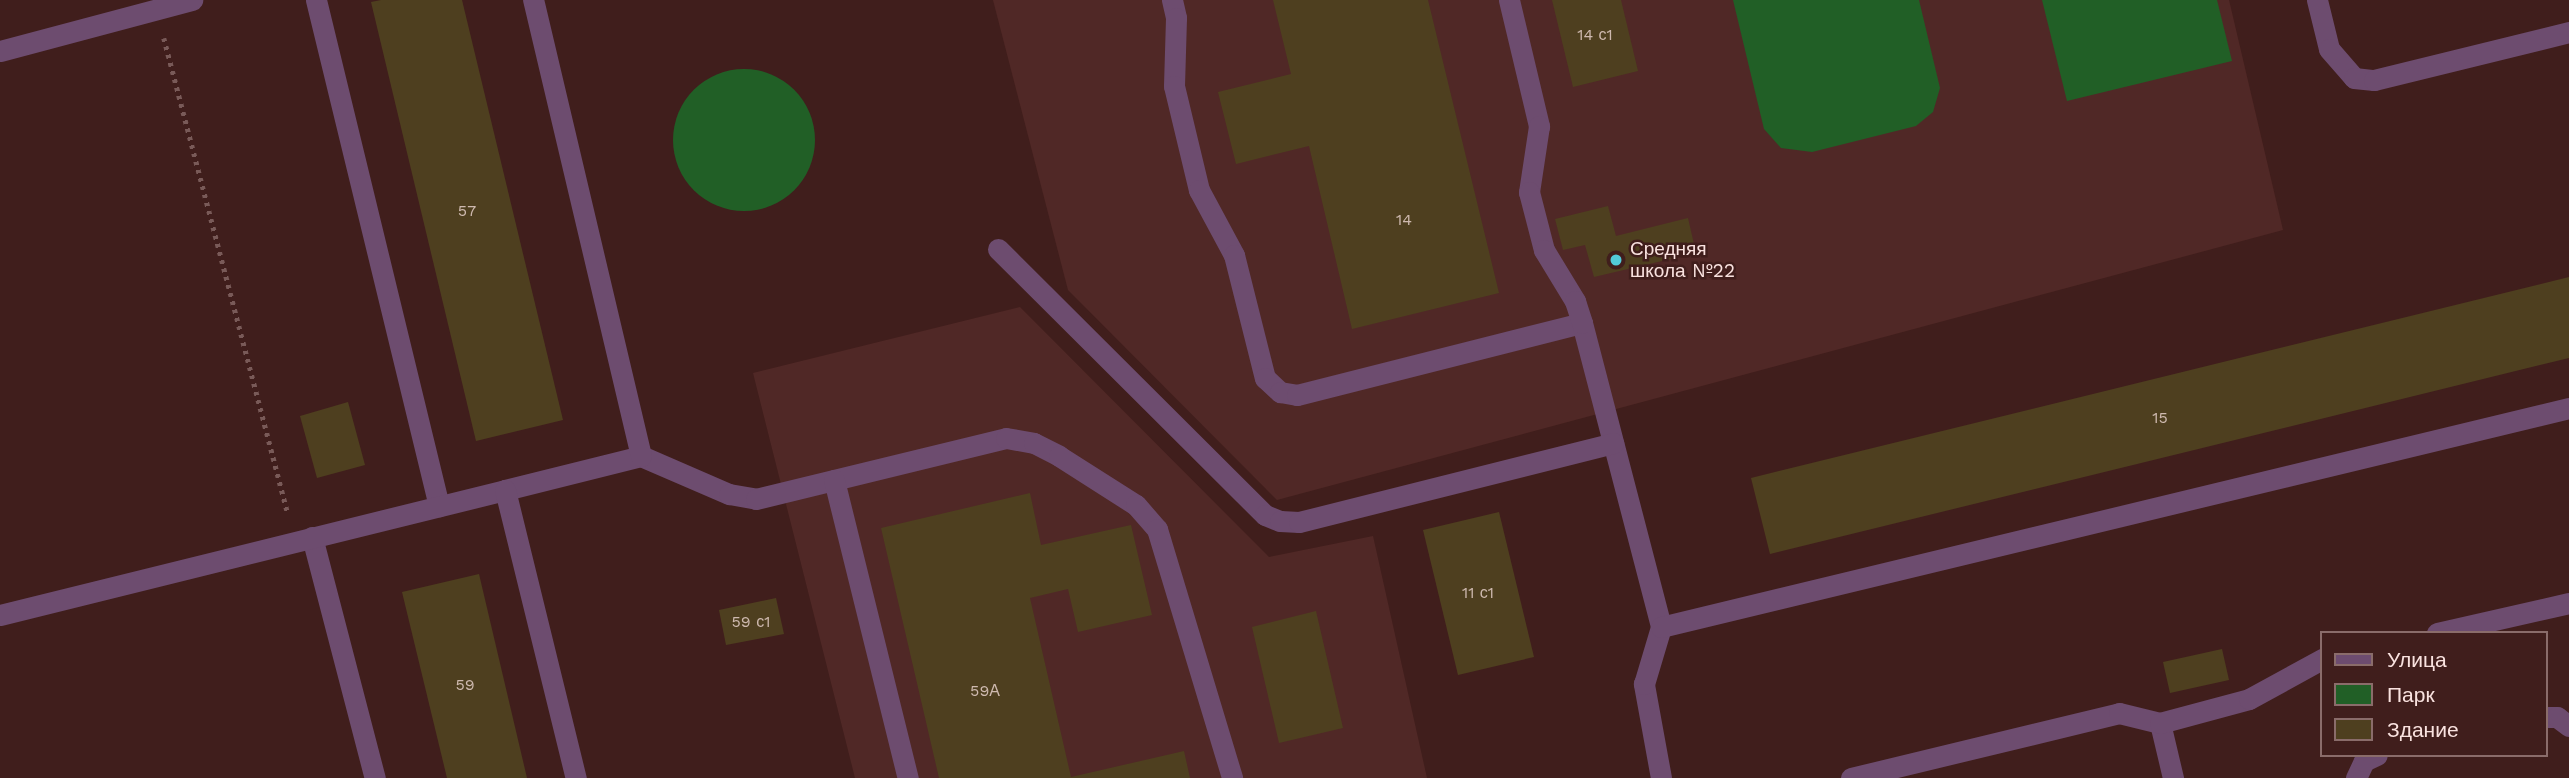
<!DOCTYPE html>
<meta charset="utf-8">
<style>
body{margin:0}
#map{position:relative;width:2569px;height:778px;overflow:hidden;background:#401e1c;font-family:"Work Sans",sans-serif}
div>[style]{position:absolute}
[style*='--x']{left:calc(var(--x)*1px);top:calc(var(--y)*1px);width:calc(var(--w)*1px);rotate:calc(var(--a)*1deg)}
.built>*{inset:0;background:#502826}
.green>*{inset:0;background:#215f26}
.round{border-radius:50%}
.building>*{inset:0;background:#4e3f1f}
.path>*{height:4.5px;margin-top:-2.25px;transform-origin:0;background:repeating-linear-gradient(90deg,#795a58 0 3.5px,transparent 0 8.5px)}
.minor>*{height:21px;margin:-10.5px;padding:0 10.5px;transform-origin:10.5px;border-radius:10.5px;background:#6d4c6f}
.dots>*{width:19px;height:19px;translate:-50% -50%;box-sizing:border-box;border:4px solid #401e1c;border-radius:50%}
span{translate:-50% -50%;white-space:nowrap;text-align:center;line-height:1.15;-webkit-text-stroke:5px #401e1c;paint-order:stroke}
.number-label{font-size:16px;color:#ceb9af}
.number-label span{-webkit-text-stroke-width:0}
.poi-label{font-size:19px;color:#f9e2df}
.left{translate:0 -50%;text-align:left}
.legend{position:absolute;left:2320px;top:631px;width:228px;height:126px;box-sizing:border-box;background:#401e1c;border:2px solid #8a6c6a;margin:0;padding:9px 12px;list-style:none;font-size:21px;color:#f9e2df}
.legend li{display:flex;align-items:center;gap:14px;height:35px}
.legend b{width:35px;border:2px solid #8a6c6a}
</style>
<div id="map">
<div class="built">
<div style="clip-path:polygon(993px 0,2229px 0,2283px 230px,1277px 500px,1068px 290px)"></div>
<div style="clip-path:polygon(1020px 307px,1269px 557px,1373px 536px,1427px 778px,855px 778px,753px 373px)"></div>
</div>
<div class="green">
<div style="clip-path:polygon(1733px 0,1919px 0,1940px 88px,1933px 112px,1916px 126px,1812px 152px,1781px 148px,1764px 129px)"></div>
<div style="clip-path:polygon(2042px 0,2217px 0,2232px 61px,2067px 101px)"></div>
<div class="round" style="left:673px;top:69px;width:142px;height:142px"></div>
</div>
<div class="building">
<div style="clip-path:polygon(381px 0,462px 0,563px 420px,476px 441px,371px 2px)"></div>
<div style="clip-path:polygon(1273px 0,1428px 0,1499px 293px,1352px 329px,1309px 146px,1236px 164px,1218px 92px,1291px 74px)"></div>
<div style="clip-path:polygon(1552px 0,1621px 0,1638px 71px,1573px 87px)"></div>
<div style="clip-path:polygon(1608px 206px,1616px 236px,1688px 218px,1696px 253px,1594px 277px,1585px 245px,1563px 250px,1555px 219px)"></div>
<div style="clip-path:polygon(2569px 277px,2569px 358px,1770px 554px,1751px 478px)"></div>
<div style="clip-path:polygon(348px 402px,365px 465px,317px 478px,300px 416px)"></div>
<div style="clip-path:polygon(1030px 493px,1041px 545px,1131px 525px,1152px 615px,1078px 632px,1068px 589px,1030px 598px,1071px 777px,1184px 751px,1190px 778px,939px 778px,881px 528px)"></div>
<div style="clip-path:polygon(1499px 512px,1534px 657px,1458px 675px,1423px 530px)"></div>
<div style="clip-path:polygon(479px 574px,527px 778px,447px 778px,402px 592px)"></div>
<div style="clip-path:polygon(776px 598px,784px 634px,726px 645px,719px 610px)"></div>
<div style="clip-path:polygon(1316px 611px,1343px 728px,1279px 743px,1252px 627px)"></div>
<div style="clip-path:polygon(2222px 649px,2229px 680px,2170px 693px,2163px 662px)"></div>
</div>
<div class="path">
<div style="--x:164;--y:38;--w:491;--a:75.4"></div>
</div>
<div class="minor">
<div style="--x:316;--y:0;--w:521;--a:76.34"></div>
<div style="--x:1172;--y:0;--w:18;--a:77"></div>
<div style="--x:1176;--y:18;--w:68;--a:91.7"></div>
<div style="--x:1174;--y:86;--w:107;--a:76.5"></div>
<div style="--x:1199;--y:190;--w:74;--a:61.7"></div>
<div style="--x:1234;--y:255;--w:127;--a:75.9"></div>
<div style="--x:1265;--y:378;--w:21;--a:43"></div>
<div style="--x:1280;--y:392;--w:17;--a:10"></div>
<div style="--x:1297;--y:395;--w:294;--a:-14.2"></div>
<div style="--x:1582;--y:323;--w:314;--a:75.4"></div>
<div style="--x:1509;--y:0;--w:130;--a:76.6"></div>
<div style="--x:1539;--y:126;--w:67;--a:98.6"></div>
<div style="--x:1529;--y:192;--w:60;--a:75.5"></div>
<div style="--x:1544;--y:250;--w:60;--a:58.7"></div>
<div style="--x:1575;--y:301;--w:23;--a:72"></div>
<div style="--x:2317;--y:0;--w:50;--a:76.2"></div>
<div style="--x:2329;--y:49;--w:38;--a:49"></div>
<div style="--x:2354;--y:78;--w:20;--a:6"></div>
<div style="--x:2374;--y:80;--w:201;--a:-13.8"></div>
<div style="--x:0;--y:51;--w:199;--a:-14.9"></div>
<div style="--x:998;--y:249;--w:377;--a:44.9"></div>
<div style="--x:1265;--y:515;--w:16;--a:22"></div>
<div style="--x:1280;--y:521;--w:19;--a:3"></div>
<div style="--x:1299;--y:522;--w:324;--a:-14.1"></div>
<div style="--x:641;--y:456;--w:96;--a:23.4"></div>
<div style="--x:729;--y:494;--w:27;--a:10"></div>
<div style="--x:756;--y:499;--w:257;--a:-13.7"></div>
<div style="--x:1006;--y:438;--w:28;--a:10"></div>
<div style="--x:1034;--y:443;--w:28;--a:27"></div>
<div style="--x:1059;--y:456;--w:91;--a:32.5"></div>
<div style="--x:1136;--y:505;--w:32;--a:49"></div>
<div style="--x:1157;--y:529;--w:260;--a:73.2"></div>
<div style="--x:834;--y:480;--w:307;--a:76.1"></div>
<div style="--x:505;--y:490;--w:140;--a:-14"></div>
<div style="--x:641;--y:456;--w:469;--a:-103.3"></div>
<div style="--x:312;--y:537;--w:249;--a:75.4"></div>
<div style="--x:0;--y:615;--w:520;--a:-13.9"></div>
<div style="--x:505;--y:490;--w:297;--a:76.2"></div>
<div style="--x:2437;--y:633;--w:135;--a:-12.8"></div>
<div style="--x:2546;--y:717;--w:11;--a:0"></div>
<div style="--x:2557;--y:717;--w:15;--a:37"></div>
<div style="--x:2160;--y:723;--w:57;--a:76.7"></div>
<div style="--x:1661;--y:778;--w:96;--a:-100.3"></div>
<div style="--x:1644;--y:684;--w:59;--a:-73.4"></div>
<div style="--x:1661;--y:627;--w:934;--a:-13.56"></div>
<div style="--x:1851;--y:778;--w:276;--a:-13.6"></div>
<div style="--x:2119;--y:713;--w:42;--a:13.7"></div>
<div style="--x:2160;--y:723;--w:92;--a:-15.1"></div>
<div style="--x:2249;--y:699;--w:83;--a:-28.7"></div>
<div style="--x:2356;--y:778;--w:19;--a:-65"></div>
<div style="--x:2364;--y:761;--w:14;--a:-25"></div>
</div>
<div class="dots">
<div style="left:1616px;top:260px;background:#52cbd8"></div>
</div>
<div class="number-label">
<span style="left:1595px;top:35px">14 с1</span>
<span style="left:467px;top:211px">57</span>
<span style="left:1404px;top:220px">14</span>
<span style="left:2160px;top:418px">15</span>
<span style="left:1478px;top:593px">11 с1</span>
<span style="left:751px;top:622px">59 с1</span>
<span style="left:465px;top:685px">59</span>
<span style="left:985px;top:691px">59А</span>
</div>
<div class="poi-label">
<span class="left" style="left:1630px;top:260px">Средняя<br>школа №22</span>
</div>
<ul class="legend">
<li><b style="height:9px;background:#6d4c6f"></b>Улица</li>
<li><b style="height:19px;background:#215f26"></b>Парк</li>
<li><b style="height:19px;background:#4e3f1f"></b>Здание</li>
</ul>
</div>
